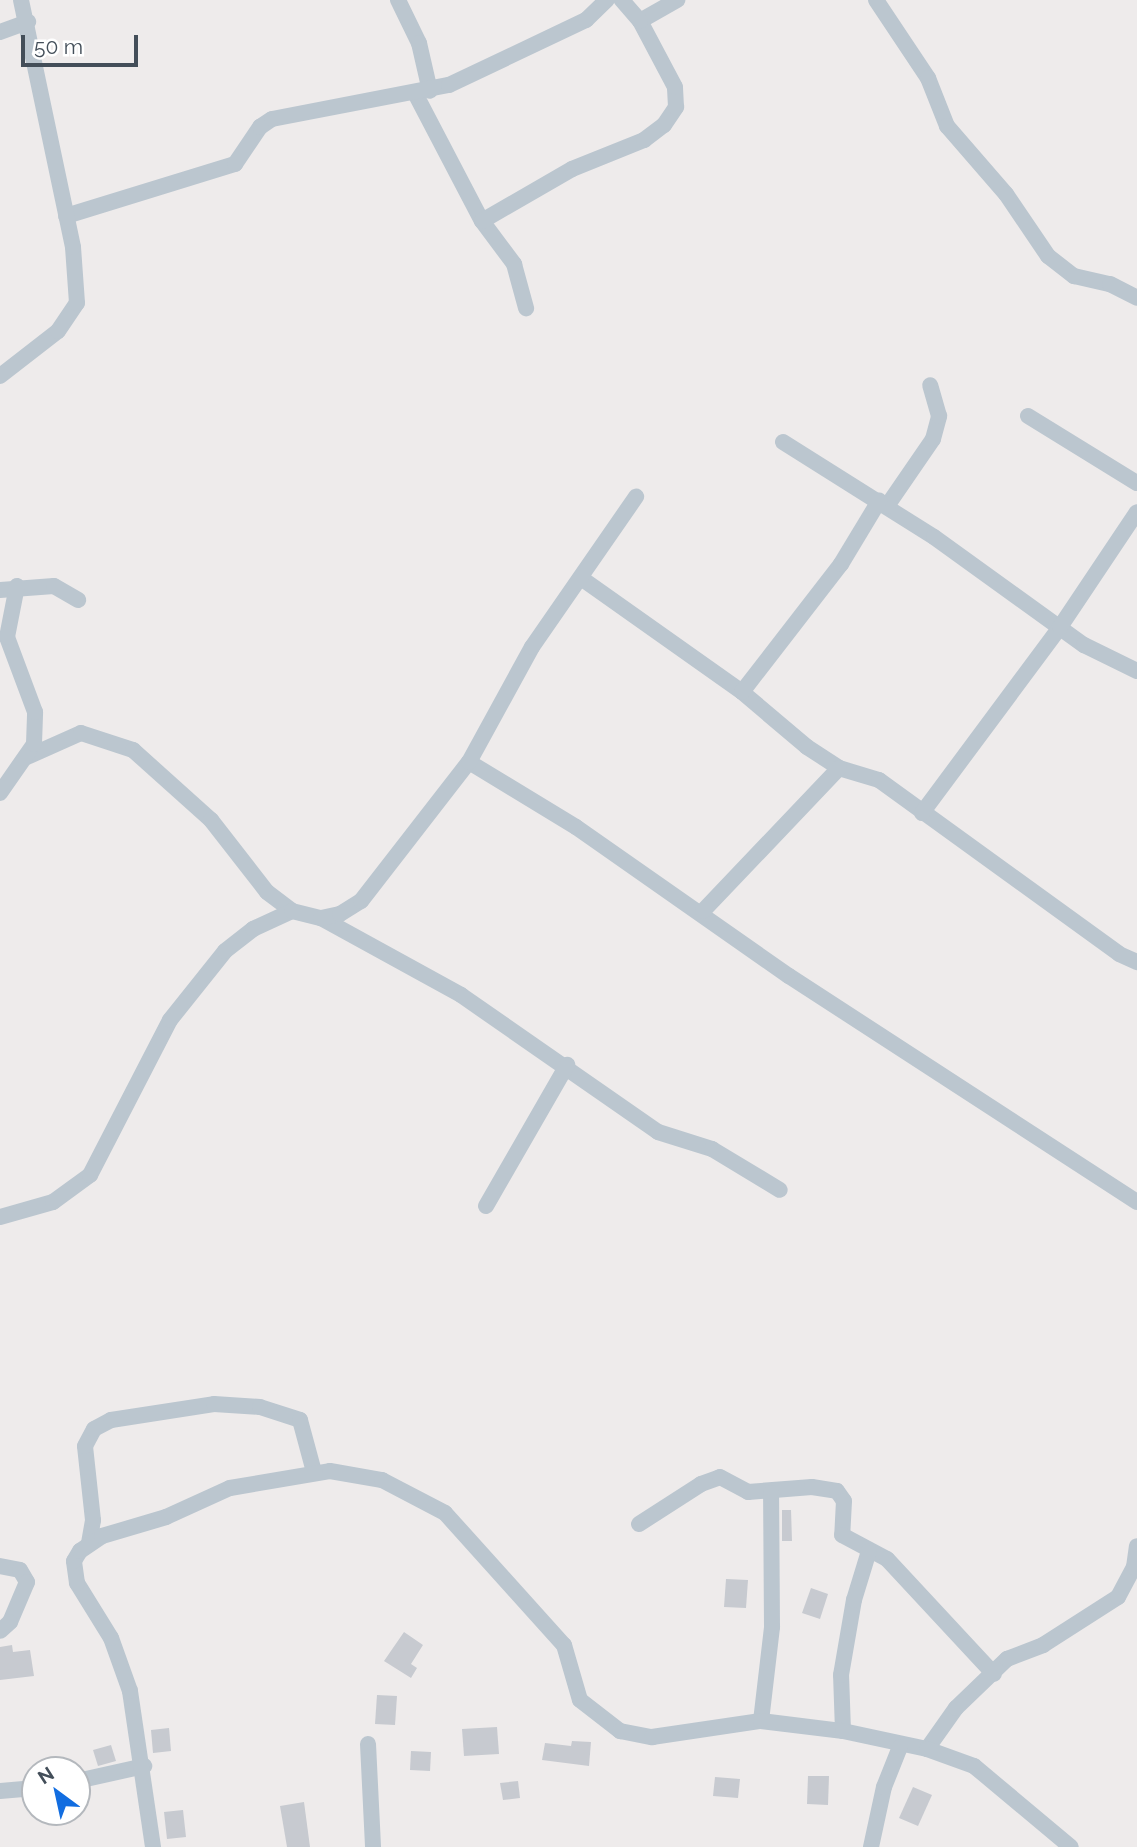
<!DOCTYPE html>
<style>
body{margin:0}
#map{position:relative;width:1137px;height:1847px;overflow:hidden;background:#eeebeb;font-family:Raleway,sans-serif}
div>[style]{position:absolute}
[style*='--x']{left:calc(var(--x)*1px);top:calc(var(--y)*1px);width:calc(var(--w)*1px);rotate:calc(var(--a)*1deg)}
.building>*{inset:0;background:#c7cad0}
.minor>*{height:16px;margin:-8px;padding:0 8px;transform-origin:8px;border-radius:8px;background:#bbc6cf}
span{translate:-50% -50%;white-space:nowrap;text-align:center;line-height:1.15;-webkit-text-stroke:6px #fff;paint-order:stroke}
.north{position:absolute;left:21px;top:1756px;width:70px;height:70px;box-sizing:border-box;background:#fff;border:2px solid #b4b8bd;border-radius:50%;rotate:327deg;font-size:19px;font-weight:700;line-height:28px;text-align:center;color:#434e59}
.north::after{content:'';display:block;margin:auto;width:24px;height:32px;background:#126de0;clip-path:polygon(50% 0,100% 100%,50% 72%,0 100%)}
.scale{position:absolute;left:21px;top:35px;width:117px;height:32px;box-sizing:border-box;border:4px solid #434e59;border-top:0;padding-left:9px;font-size:21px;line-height:24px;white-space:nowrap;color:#434e59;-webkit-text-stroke:5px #fff;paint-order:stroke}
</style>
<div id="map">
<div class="building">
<div style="clip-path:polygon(782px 1510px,791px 1510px,792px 1541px,782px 1541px)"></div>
<div style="clip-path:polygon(726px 1579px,748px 1580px,746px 1608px,724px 1607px)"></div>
<div style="clip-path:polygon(811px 1588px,828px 1594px,820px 1619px,802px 1613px)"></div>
<div style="clip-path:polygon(404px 1632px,423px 1645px,411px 1664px,417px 1668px,411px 1678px,384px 1661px)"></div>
<div style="clip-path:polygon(12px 1645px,13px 1652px,30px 1650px,34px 1676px,0 1680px,0 1647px)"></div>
<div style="clip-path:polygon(377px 1695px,397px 1696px,395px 1725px,375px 1724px)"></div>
<div style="clip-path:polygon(497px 1727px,499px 1754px,464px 1756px,462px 1729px)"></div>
<div style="clip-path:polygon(169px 1728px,171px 1751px,153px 1753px,151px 1730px)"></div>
<div style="clip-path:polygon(572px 1741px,591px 1742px,589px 1766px,542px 1760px,545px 1743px,571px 1746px)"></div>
<div style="clip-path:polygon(111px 1745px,116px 1761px,98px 1766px,93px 1750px)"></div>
<div style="clip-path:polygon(411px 1751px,431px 1752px,430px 1771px,410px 1770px)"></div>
<div style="clip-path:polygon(808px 1776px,829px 1776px,828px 1805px,807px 1804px)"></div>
<div style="clip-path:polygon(715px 1777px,740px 1779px,738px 1798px,713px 1796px)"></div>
<div style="clip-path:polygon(518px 1781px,520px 1798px,503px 1800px,500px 1783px)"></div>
<div style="clip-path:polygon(913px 1787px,932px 1795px,918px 1826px,899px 1818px)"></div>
<div style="clip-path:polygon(304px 1802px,310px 1847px,287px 1847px,280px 1806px)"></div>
<div style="clip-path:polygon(183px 1810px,186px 1837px,167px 1839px,164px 1812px)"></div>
</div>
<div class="minor">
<div style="--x:398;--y:0;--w:48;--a:64"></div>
<div style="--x:419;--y:43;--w:49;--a:77.1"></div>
<div style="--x:876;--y:0;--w:94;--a:56.3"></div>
<div style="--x:928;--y:78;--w:52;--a:68.4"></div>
<div style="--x:947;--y:126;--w:90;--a:49.1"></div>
<div style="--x:1006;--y:194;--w:75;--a:55.9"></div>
<div style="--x:1048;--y:256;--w:33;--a:38"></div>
<div style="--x:1074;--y:276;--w:37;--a:13"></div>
<div style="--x:1110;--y:284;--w:30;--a:27"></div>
<div style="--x:640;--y:21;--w:43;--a:-29.6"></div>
<div style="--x:0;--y:32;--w:30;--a:-20"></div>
<div style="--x:416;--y:95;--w:142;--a:62.4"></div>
<div style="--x:482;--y:221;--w:54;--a:53.3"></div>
<div style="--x:514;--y:264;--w:46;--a:74.7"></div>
<div style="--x:66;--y:216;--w:177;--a:-17.1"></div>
<div style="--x:235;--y:164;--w:45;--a:-56"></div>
<div style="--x:260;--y:127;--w:14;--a:-34"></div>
<div style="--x:272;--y:119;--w:180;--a:-10.9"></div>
<div style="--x:449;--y:85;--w:152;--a:-25.4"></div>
<div style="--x:586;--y:20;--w:29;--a:-44"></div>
<div style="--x:482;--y:221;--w:104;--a:-30"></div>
<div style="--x:572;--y:169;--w:78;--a:-21.9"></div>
<div style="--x:644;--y:140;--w:25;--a:-37"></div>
<div style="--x:664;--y:125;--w:22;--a:-56"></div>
<div style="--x:676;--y:107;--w:20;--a:-93"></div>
<div style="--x:675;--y:87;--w:75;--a:-117.9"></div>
<div style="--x:640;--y:21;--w:28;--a:-131"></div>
<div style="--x:0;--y:376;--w:73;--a:-37.8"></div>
<div style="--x:58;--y:331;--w:34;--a:-56"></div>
<div style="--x:77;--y:303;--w:56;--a:-94.1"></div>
<div style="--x:73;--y:247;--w:252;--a:-101.9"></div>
<div style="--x:1028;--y:416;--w:128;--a:31.6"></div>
<div style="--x:783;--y:442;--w:178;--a:32.2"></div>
<div style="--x:934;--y:537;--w:185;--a:35.8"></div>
<div style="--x:1084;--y:645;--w:59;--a:26.1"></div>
<div style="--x:887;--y:506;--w:81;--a:-55.5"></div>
<div style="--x:933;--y:439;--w:24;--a:-75"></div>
<div style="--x:939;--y:416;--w:32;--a:-106"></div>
<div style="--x:581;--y:578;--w:197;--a:35.3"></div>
<div style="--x:742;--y:692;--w:85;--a:40.2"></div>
<div style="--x:807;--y:747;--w:38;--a:33"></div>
<div style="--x:839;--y:768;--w:42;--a:16.7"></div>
<div style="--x:879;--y:780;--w:296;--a:35.9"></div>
<div style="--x:1119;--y:954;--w:20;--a:24"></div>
<div style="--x:0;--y:590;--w:54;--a:-4.2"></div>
<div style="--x:54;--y:586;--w:28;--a:30"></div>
<div style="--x:742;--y:692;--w:162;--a:-52.3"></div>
<div style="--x:841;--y:564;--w:74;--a:-58.9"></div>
<div style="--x:27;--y:757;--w:59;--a:-24"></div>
<div style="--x:81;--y:733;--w:55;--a:18.1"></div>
<div style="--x:133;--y:750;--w:105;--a:41.9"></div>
<div style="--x:211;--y:820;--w:91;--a:52.1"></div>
<div style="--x:267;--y:892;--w:31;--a:37"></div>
<div style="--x:469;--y:762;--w:125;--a:31.3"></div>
<div style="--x:576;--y:827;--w:260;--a:35"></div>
<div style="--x:789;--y:976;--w:415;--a:33"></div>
<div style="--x:0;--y:793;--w:60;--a:-55.2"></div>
<div style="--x:34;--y:744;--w:32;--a:-88"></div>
<div style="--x:35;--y:712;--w:80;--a:-110.5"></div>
<div style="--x:7;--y:637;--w:52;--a:-78.9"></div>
<div style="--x:922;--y:813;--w:232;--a:-53.4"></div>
<div style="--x:1060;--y:627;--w:138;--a:-56.2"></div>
<div style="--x:703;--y:911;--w:197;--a:-46.4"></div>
<div style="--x:321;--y:918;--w:160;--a:28.8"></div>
<div style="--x:461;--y:995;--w:240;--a:34.8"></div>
<div style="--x:658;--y:1132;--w:57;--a:17.5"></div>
<div style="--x:712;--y:1149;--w:79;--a:31.1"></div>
<div style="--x:486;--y:1206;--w:163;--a:-60.1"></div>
<div style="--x:0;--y:1217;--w:55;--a:-15.8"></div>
<div style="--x:53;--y:1202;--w:46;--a:-36.1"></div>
<div style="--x:90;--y:1175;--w:174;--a:-62.7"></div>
<div style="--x:170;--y:1020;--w:88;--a:-51.4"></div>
<div style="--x:225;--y:951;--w:36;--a:-38"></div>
<div style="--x:253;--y:929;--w:43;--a:-24.8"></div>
<div style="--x:292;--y:911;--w:30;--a:14"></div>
<div style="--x:321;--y:918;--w:19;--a:-12"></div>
<div style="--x:340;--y:914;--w:25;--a:-32"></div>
<div style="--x:361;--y:901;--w:176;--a:-52.2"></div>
<div style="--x:469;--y:762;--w:131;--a:-61.3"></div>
<div style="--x:532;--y:647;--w:183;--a:-55.3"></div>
<div style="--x:639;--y:1524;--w:74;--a:-32.8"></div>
<div style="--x:701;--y:1484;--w:20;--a:-20"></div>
<div style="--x:720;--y:1477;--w:32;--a:28"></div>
<div style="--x:748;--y:1492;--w:64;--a:-4.5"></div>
<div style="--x:812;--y:1487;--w:25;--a:9"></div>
<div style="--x:837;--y:1491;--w:12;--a:55"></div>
<div style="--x:844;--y:1501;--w:34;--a:93"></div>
<div style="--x:842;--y:1535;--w:51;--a:28.1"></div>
<div style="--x:887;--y:1559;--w:157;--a:47.1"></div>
<div style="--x:89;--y:1543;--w:23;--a:-80"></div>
<div style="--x:93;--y:1520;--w:74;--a:-96.2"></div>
<div style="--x:85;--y:1446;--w:19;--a:-62"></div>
<div style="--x:94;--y:1429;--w:19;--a:-28"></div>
<div style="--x:111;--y:1420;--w:104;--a:-8.8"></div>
<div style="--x:214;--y:1404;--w:46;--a:3.7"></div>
<div style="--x:260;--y:1407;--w:42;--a:18"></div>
<div style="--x:300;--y:1420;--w:54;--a:74.9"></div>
<div style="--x:0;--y:1566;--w:20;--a:11"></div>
<div style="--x:20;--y:1570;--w:14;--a:60"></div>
<div style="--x:27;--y:1582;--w:43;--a:113"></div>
<div style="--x:10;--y:1622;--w:13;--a:138"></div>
<div style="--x:761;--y:1721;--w:95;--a:-83.3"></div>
<div style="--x:772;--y:1627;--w:134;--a:-90.4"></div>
<div style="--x:843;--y:1731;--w:56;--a:-92"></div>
<div style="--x:841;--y:1675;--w:76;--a:-80.2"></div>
<div style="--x:854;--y:1600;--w:51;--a:-73"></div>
<div style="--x:368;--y:1744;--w:103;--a:87.2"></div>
<div style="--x:927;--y:1749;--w:50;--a:-54.7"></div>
<div style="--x:956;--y:1708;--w:71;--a:-43.9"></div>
<div style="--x:1007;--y:1659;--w:39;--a:-21"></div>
<div style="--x:1043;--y:1645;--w:89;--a:-32.6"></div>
<div style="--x:1118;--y:1597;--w:34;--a:-62"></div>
<div style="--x:1134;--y:1567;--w:21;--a:-82"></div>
<div style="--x:77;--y:1781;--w:69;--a:-12.6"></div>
<div style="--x:0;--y:1791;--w:35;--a:-5"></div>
<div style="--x:153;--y:1847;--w:158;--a:-98.4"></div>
<div style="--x:130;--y:1691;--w:56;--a:-109.7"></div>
<div style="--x:111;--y:1638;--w:65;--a:-121.7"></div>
<div style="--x:77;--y:1583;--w:22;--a:-98"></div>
<div style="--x:74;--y:1561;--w:12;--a:-59"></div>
<div style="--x:80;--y:1551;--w:27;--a:-34"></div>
<div style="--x:102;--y:1536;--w:67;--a:-16.5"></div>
<div style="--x:166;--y:1517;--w:70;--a:-24.4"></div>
<div style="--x:230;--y:1488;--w:101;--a:-9.6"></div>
<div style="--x:330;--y:1471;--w:53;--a:9.8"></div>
<div style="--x:382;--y:1480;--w:71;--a:27.6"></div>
<div style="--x:445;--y:1513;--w:178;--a:48"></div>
<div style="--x:564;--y:1645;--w:57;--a:73.8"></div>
<div style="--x:580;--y:1700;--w:51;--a:37.8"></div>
<div style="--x:620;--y:1731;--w:33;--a:11"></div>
<div style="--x:652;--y:1737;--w:110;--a:-8.4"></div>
<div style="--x:761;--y:1721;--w:83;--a:7"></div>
<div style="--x:843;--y:1731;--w:86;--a:12.1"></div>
<div style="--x:927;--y:1749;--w:50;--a:19.9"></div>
<div style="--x:974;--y:1766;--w:126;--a:39.9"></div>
<div style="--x:871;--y:1847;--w:61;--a:-77.8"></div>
<div style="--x:884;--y:1787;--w:43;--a:-68.2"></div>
</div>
<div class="north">N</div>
<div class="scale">50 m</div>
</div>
